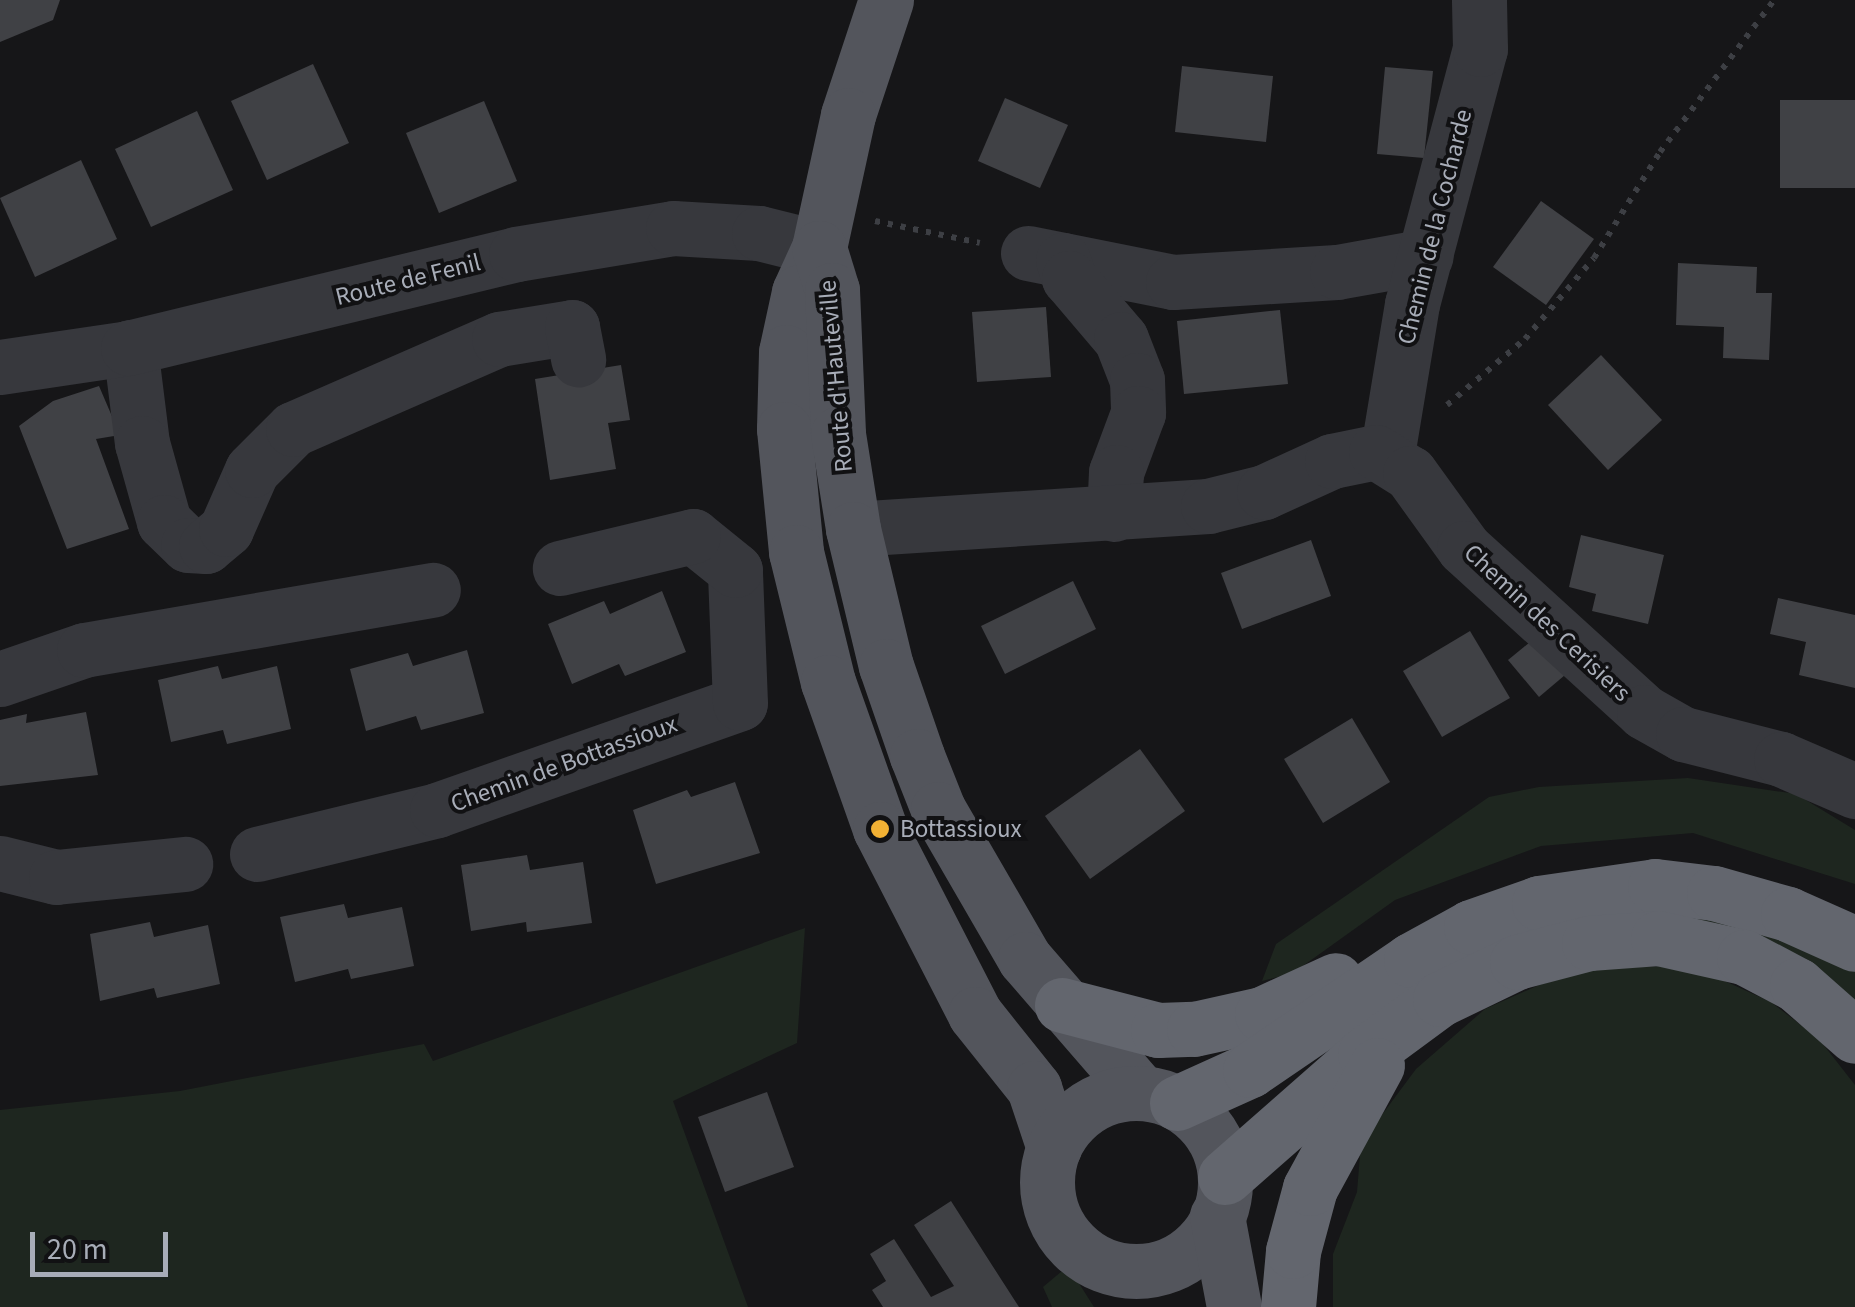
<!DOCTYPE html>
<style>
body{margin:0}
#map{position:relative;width:1855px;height:1307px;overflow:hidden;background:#161618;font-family:"Source Sans 3",sans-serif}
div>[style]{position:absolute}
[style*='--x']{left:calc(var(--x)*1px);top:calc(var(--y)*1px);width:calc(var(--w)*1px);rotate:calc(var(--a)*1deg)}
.green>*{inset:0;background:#1e261f}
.building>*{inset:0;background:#404145}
.path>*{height:6px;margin-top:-3px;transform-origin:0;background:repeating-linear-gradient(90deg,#3d3f44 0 5px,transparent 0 13px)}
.minor>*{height:55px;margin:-27.5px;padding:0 27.5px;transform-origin:27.5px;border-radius:27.5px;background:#37383d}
.major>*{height:55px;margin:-27.5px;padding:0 27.5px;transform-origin:27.5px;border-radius:27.5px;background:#53555c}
.major>.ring{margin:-27.5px;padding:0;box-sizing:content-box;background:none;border:55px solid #53555c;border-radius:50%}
.highway>*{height:55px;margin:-27.5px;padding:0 27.5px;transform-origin:27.5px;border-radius:27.5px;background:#63666e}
.dots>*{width:28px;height:28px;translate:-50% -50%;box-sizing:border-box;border:5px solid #111113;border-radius:50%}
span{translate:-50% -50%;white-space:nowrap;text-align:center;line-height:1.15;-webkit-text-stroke:8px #111113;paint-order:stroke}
.street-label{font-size:25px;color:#a8adb8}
.poi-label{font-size:25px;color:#a8adb8}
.left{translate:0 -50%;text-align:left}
.scale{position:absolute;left:30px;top:1232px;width:138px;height:45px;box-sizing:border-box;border:5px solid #a8adb8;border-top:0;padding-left:12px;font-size:30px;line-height:35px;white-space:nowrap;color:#a8adb8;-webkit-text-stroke:8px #111113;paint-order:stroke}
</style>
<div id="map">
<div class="green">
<div style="clip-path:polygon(1688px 778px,1796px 794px,1855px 830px,1855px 884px,1693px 833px,1541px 846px,1395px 900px,1293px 973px,1262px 981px,1276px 944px,1489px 797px,1539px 787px)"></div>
<div style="clip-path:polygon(1714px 909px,1855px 965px,1855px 1005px,1675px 912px)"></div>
<div style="clip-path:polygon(805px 928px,797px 1043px,673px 1101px,748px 1307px,0 1307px,0 1110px,180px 1091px,424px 1044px,433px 1061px)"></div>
<div style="clip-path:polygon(1661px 966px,1718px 978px,1771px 1002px,1819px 1039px,1855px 1085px,1855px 1307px,1333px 1307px,1333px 1254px,1357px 1192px,1361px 1143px,1416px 1069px,1485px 1009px,1539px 985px,1597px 969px)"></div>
<div style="clip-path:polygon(1068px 1266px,1094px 1307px,1052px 1307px,1043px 1287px)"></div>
</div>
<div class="building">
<div style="clip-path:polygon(0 0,60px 0,53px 20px,0 42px)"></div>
<div style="clip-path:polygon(313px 64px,349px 143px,267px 180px,231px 101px)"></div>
<div style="clip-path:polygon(1182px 66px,1273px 76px,1266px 142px,1175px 132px)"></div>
<div style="clip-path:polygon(1385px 67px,1433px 71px,1424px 158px,1377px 154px)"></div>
<div style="clip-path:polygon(1005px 98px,1068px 125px,1040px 188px,978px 161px)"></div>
<div style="clip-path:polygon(1780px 100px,1855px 100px,1855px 188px,1780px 188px)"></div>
<div style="clip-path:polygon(484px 101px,517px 181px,439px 213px,406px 133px)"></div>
<div style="clip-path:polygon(197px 111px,233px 190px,151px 227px,115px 149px)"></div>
<div style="clip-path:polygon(81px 160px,117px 239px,35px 277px,0 198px)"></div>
<div style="clip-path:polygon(1541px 201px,1594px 239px,1546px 305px,1493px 267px)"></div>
<div style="clip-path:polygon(1678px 263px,1757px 267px,1756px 293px,1772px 293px,1769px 360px,1723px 358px,1724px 327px,1676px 325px)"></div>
<div style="clip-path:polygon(1046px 307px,1051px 377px,977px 382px,972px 312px)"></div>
<div style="clip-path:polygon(1280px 310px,1288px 384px,1184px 394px,1177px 321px)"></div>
<div style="clip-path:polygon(1601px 355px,1662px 420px,1608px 470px,1548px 405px)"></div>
<div style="clip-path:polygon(621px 365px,630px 420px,608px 423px,616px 469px,550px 480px,535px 379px)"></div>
<div style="clip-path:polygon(99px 386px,120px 435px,96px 439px,129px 529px,67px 549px,19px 426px,53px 401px)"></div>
<div style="clip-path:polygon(1581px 535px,1664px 555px,1648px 624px,1592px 611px,1596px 594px,1569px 587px)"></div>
<div style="clip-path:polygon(1311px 540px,1331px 596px,1242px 629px,1221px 573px)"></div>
<div style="clip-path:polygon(1073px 581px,1096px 629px,1005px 674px,981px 626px)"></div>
<div style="clip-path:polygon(662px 591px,686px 652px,625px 676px,619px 664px,572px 684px,548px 624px,604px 601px,610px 614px)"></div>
<div style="clip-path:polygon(1778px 598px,1855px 615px,1855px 688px,1799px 675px,1806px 642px,1770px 634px)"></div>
<div style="clip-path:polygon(1470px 631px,1510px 698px,1442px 737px,1403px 671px)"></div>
<div style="clip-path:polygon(1535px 638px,1565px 675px,1539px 697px,1508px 660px)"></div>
<div style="clip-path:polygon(467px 650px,484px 713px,421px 730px,416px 716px,366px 731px,350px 669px,408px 653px,413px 666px)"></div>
<div style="clip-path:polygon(218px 666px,222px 679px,277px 666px,291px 729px,227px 744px,223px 730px,171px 742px,158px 680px)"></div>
<div style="clip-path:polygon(86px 712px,98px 775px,0 786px,0 720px,27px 714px,26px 723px)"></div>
<div style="clip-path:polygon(1352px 718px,1390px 782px,1323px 823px,1284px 759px)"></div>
<div style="clip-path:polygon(1140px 749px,1185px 811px,1090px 879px,1045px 816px)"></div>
<div style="clip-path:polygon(735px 782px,760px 853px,656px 884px,633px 810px,687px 790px,691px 797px)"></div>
<div style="clip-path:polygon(527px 855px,530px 870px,583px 862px,592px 923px,527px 932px,526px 922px,471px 931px,461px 865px)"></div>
<div style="clip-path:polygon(344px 904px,348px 918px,402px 907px,414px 966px,351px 979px,348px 969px,295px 982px,280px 917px)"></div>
<div style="clip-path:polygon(150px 922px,154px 937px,208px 925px,220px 984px,157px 998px,154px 988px,100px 1001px,90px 934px)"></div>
<div style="clip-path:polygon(767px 1092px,794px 1167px,725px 1192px,698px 1117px)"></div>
<div style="clip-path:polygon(951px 1201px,990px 1262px,1019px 1307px,883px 1307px,872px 1290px,886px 1281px,870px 1254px,894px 1239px,931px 1297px,954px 1286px,914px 1225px)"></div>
</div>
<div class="path">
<div style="--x:875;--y:221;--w:107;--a:11.8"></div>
<div style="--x:1447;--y:405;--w:102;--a:-40.2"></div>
<div style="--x:1525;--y:339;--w:106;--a:-49.6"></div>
<div style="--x:1594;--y:258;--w:125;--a:-58.1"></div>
<div style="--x:1660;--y:152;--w:190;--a:-53.1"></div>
</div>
<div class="minor">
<div style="--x:1028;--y:253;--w:148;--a:11.3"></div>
<div style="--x:1173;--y:282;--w:164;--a:-3.5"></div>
<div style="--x:1337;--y:272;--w:90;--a:-10.2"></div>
<div style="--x:1063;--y:260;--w:19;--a:72"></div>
<div style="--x:1069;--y:278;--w:80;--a:49.6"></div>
<div style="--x:1121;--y:339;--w:44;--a:68.7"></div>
<div style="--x:1137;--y:380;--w:33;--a:88"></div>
<div style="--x:1138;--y:413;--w:63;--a:110.4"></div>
<div style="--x:1116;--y:472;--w:42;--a:92.7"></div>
<div style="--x:130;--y:347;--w:97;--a:82.9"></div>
<div style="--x:142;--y:443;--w:82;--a:74.4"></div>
<div style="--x:164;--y:522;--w:33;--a:44"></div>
<div style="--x:188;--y:545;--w:18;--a:3"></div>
<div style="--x:206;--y:546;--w:26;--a:-40"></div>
<div style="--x:226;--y:529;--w:64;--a:-66.2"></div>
<div style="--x:252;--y:470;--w:58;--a:-45"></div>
<div style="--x:293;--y:429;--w:225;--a:-23.6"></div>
<div style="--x:499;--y:339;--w:74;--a:-9.3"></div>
<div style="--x:572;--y:327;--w:33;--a:79"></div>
<div style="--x:0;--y:367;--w:129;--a:-8.4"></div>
<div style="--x:128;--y:348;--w:399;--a:-13.6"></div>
<div style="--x:516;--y:254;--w:159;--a:-9.4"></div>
<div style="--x:673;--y:228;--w:86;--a:3.3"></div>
<div style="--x:759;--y:233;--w:62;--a:14"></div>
<div style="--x:1387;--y:455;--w:153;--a:-80.6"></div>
<div style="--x:1412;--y:304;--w:264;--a:-75.1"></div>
<div style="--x:1480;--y:49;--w:49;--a:-91.2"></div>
<div style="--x:853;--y:529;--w:356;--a:-3.7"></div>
<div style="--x:1208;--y:506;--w:58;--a:-14"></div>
<div style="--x:1264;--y:492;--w:75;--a:-24.5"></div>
<div style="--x:1332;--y:461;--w:45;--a:-11.6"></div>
<div style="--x:1376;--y:452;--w:40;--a:32"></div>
<div style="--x:1410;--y:473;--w:92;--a:54.2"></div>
<div style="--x:1464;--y:548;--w:244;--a:42.3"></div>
<div style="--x:1644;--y:712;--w:45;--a:29.4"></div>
<div style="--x:1683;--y:734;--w:101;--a:14.3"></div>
<div style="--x:1781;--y:759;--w:81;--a:23.4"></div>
<div style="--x:0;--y:679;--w:89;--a:-19"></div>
<div style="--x:84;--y:650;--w:354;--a:-9.8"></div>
<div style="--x:257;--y:854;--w:185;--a:-13.7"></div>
<div style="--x:437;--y:810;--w:321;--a:-19.4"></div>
<div style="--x:740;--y:703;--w:133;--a:-92.2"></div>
<div style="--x:735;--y:570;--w:54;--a:-141"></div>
<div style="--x:693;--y:536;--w:137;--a:166.5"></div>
<div style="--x:0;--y:863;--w:58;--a:14"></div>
<div style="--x:56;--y:877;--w:130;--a:-5.8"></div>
</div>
<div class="major">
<div style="--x:886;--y:0;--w:121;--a:108.3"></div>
<div style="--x:848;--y:115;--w:136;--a:102.3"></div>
<div style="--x:819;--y:248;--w:48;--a:114.4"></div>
<div style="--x:799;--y:292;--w:61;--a:102.2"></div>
<div style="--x:786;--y:352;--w:77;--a:91.5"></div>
<div style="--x:784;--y:429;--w:124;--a:84.4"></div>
<div style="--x:796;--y:552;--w:134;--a:76.2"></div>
<div style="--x:828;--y:682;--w:156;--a:70.5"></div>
<div style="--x:880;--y:829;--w:208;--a:62.8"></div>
<div style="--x:975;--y:1014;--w:95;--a:51.4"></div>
<div style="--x:1034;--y:1088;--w:63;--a:71.6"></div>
<div style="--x:819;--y:248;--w:44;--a:72.8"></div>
<div style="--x:832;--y:290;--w:144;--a:87.6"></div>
<div style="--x:838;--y:434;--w:96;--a:81"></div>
<div style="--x:853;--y:529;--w:141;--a:76.5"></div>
<div style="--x:886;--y:666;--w:95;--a:71"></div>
<div style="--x:917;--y:756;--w:57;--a:68.4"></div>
<div style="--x:938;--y:809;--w:173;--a:59.9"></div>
<div style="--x:1025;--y:959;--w:177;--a:49.1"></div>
<div class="ring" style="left:1047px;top:1093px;width:123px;height:123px"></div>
<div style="--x:1217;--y:1216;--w:93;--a:79.4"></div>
</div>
<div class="highway">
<div style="--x:1062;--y:1005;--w:99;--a:14.6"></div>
<div style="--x:1158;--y:1030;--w:36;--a:-2"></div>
<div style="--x:1194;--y:1029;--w:70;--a:-12.4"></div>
<div style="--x:1262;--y:1014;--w:81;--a:-24.7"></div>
<div style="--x:1177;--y:1103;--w:80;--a:-24.3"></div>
<div style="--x:1250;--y:1070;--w:195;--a:-34.3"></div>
<div style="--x:1411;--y:960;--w:68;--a:-28.8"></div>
<div style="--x:1471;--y:927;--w:72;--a:-19.4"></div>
<div style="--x:1539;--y:903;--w:117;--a:-8.3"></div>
<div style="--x:1655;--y:886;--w:59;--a:6.8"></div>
<div style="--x:1714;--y:893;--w:77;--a:15.8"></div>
<div style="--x:1788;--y:914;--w:73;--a:24.1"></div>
<div style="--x:1225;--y:1177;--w:186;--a:-41.3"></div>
<div style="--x:1365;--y:1054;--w:93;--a:-36.3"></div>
<div style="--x:1440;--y:999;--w:85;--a:-25.7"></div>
<div style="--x:1517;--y:962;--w:74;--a:-14.8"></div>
<div style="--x:1589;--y:943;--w:69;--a:-4.1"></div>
<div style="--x:1658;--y:938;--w:88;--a:12.5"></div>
<div style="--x:1744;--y:957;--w:60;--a:27.8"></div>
<div style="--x:1797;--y:985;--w:77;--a:41.3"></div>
<div style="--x:1288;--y:1307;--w:56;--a:-84.9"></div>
<div style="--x:1293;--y:1251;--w:65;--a:-74.9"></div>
<div style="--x:1310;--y:1188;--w:140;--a:-61.4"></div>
</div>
<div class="dots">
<div style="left:880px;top:829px;background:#f2b134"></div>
</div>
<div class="street-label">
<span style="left:1435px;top:227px;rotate:-76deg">Chemin de la Cocharde</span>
<span style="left:408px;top:280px;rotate:-14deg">Route de Fenil</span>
<span style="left:836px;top:376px;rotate:-95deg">Route d'Hauteville</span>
<span style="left:1547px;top:623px;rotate:43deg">Chemin des Cerisiers</span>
<span style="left:564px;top:764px;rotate:-20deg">Chemin de Bottassioux</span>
</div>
<div class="poi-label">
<span class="left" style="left:900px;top:829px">Bottassioux</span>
</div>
<div class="scale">20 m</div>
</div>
